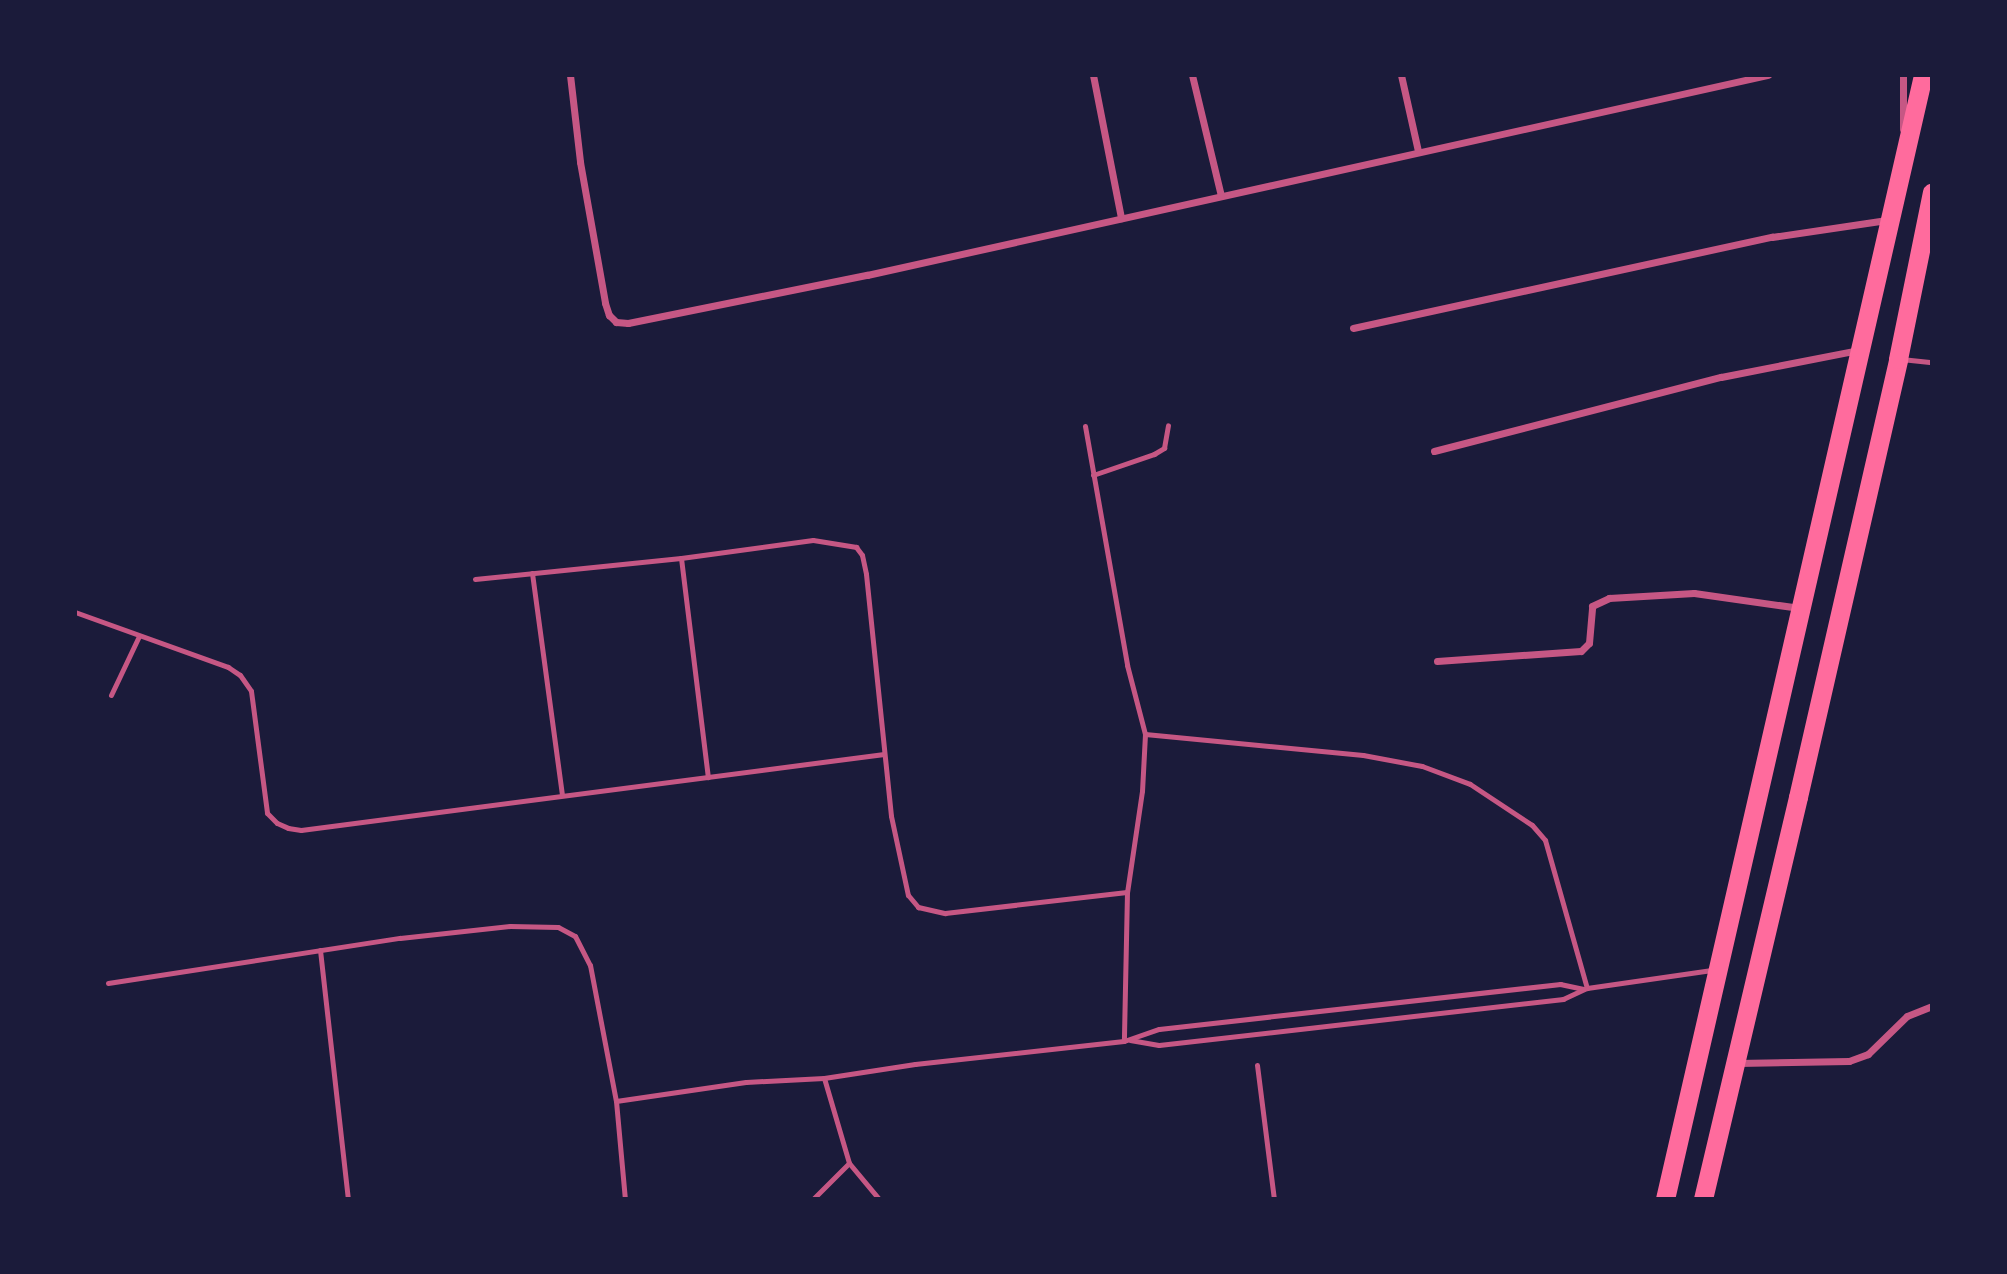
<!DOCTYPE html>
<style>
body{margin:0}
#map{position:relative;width:2007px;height:1274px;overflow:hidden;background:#1b1b3a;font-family:"Source Serif 4",serif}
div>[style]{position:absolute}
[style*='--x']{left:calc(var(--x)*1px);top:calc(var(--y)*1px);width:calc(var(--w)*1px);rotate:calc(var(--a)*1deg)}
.service>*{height:5px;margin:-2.5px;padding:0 2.5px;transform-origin:2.5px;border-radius:2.5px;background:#c65784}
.minor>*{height:7px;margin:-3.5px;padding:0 3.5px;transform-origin:3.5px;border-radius:3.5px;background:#c65784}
.trunk>*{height:19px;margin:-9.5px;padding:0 9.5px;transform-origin:9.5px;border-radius:9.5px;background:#ff6b9d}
span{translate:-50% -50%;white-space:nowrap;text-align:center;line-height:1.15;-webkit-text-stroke:7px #1b1b3a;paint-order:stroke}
.frame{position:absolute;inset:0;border:77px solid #1b1b3a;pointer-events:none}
</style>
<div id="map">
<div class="service">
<div style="--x:1901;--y:359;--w:31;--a:6"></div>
<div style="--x:1085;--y:426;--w:243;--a:80"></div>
<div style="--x:1127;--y:665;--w:71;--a:75.4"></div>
<div style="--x:1145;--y:734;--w:57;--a:93"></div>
<div style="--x:1142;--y:791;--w:102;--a:98.4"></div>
<div style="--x:1127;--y:892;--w:149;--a:91.2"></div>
<div style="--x:1093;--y:475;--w:65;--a:-19"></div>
<div style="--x:1154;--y:454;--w:12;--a:-31"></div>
<div style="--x:1164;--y:448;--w:23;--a:-80"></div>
<div style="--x:681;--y:558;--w:221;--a:83"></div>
<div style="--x:532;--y:573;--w:224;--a:82.3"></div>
<div style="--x:475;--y:579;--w:207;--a:-5.8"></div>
<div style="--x:681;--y:558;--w:133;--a:-7.8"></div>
<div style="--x:813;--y:540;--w:44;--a:9.2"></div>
<div style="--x:856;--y:547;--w:10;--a:53"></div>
<div style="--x:862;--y:555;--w:19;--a:78"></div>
<div style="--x:866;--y:574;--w:243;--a:84.1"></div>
<div style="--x:891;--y:816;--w:81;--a:77.9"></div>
<div style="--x:908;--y:895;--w:16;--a:50"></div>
<div style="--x:918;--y:907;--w:28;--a:13"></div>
<div style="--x:945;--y:913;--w:183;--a:-6.6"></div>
<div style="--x:75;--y:612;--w:163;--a:19.8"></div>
<div style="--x:228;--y:667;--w:14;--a:34"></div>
<div style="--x:240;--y:675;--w:19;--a:55"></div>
<div style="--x:251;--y:691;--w:123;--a:82.5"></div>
<div style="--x:267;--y:813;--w:14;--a:45"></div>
<div style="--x:277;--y:823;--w:12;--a:24"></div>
<div style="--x:288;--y:828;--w:13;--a:9"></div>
<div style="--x:301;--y:830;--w:588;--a:-7.43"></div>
<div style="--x:111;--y:695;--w:65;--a:-64.6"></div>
<div style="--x:1145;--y:734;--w:219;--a:5.5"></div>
<div style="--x:1363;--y:755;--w:60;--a:10.6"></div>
<div style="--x:1422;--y:766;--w:51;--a:20.6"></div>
<div style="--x:1470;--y:784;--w:74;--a:33.5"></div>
<div style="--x:1532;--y:825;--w:20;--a:49"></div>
<div style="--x:1545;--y:840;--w:154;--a:74.2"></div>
<div style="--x:320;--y:950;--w:251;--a:83.6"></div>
<div style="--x:108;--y:983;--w:295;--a:-8.8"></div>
<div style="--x:400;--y:938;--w:111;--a:-6.2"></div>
<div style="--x:510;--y:926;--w:48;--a:1.2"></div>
<div style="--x:558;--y:927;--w:19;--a:28"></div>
<div style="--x:575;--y:936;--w:33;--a:63"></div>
<div style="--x:590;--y:965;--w:138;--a:79.2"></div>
<div style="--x:616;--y:1101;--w:98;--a:84.8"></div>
<div style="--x:1130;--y:1040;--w:29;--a:10"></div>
<div style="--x:1159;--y:1045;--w:407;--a:-6.5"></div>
<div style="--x:1563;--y:999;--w:26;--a:-25"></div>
<div style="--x:1587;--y:988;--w:126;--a:-8.2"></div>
<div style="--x:1257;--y:1065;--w:135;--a:82.8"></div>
<div style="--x:824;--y:1078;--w:89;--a:73.6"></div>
<div style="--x:849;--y:1163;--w:47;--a:50.2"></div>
<div style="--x:616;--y:1101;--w:131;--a:-8.3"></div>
<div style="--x:746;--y:1082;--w:78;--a:-2.9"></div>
<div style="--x:824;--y:1078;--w:92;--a:-8.7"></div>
<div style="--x:915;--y:1064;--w:210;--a:-6.3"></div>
<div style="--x:1124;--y:1041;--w:37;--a:-19"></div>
<div style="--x:1159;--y:1029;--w:404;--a:-6.4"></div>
<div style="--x:1560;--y:984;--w:24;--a:12"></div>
<div style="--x:813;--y:1199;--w:51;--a:-45"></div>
</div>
<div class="minor">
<div style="--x:570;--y:75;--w:88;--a:83.4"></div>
<div style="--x:580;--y:162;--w:143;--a:79.9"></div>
<div style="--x:605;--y:303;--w:13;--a:72"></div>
<div style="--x:609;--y:315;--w:10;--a:45"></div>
<div style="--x:616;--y:322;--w:12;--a:5"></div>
<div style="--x:628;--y:323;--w:244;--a:-11.4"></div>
<div style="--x:867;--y:275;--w:923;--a:-12.52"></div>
<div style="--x:1093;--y:75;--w:146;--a:78.9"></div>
<div style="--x:1192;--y:75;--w:124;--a:76.5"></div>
<div style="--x:1401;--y:75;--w:78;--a:77.4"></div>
<div style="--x:1903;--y:75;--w:54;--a:90"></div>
<div style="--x:1353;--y:328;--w:429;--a:-12.3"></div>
<div style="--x:1772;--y:237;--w:116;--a:-8.4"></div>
<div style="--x:1434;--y:451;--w:296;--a:-14.5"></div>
<div style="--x:1721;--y:377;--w:141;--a:-11.1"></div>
<div style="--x:1437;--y:661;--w:144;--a:-4"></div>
<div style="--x:1581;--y:651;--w:11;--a:-45"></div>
<div style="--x:1589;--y:643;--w:37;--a:-85"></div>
<div style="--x:1592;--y:606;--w:19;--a:-25"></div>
<div style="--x:1609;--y:598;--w:85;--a:-3.4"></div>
<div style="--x:1694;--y:593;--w:107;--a:8.1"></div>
<div style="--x:1738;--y:1063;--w:111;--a:-1"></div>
<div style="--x:1849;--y:1061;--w:20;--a:-20"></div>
<div style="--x:1868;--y:1054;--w:54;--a:-44.3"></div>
<div style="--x:1907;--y:1016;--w:27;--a:-22"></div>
</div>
<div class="trunk">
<div style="--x:1665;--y:1199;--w:1153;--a:-77.07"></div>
<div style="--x:1703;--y:1199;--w:413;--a:-76.7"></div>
<div style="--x:1798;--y:797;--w:449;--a:-77.1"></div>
<div style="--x:1898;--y:359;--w:170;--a:-78.5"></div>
</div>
<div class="frame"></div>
</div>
